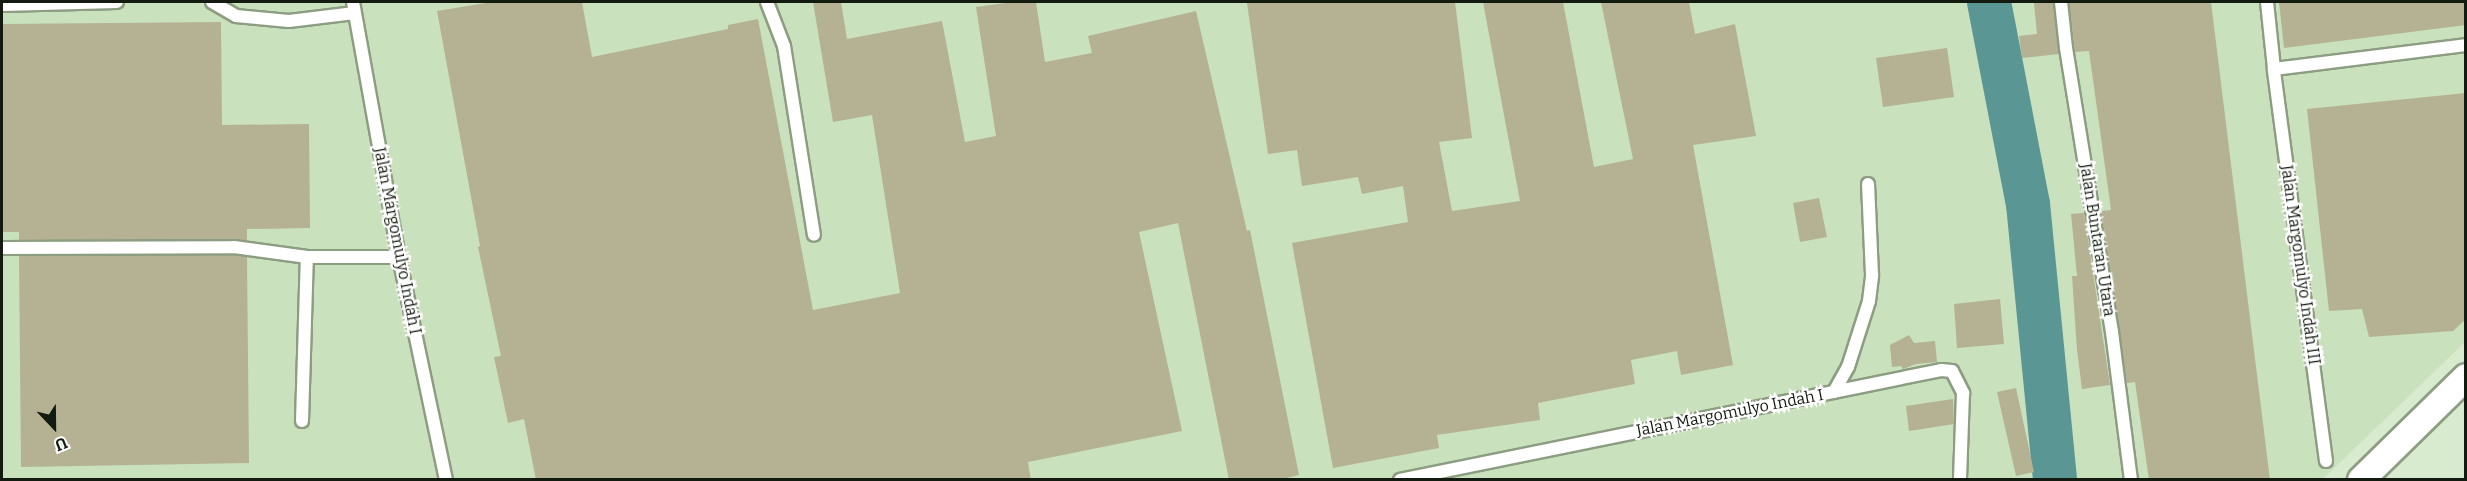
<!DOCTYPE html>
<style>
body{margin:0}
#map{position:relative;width:2467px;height:481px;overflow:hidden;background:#d9ebce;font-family:Bitter,serif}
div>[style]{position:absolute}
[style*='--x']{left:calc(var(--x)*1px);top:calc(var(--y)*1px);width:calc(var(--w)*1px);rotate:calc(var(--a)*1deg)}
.built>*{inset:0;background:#cae1bd}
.river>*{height:44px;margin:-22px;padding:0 22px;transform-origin:22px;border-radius:22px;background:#5a9693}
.building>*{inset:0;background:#b4b292}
.roads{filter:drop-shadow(2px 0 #8c9d82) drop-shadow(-2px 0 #8c9d82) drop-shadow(0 2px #8c9d82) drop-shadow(0 -2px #8c9d82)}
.lane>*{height:12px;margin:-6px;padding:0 6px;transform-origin:6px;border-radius:6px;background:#fff}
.street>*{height:26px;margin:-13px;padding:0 13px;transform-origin:13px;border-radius:13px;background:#fff}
span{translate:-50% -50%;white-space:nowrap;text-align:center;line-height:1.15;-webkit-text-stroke:4.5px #fff;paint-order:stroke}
.street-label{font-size:16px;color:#131a0f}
.frame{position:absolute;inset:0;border:3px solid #131a0f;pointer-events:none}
.north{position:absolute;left:24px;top:397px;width:60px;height:60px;-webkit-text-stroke:4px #fff;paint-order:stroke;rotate:158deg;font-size:16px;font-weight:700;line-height:24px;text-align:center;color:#131a0f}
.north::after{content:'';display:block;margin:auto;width:21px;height:27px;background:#131a0f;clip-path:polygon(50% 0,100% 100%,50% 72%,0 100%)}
</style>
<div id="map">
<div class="built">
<div style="clip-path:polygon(2px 2px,2465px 2px,2465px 342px,2323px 479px,2px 479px)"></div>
</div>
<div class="river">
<div style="--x:1989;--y:2;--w:206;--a:79.1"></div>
<div style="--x:2028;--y:204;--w:277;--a:84.4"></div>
</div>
<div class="building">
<div style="clip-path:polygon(492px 2px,582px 2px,592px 57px,728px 29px,728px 25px,758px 19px,813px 310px,900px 293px,872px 115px,833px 122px,813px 2px,841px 2px,847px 39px,942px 21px,965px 142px,996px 136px,976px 7px,1013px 2px,1036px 2px,1045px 62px,1092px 53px,1088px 36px,1196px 11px,1247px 231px,1250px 230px,1299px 475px,1278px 480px,1229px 480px,1178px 223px,1139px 232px,1182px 431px,1028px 462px,1031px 480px,536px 480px,524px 419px,508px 423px,494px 357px,501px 356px,478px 247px,480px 246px,437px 11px)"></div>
<div style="clip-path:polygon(1260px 2px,1455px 2px,1472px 138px,1439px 142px,1452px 211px,1520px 201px,1483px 2px,1563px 2px,1594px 167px,1633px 159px,1601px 2px,1689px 2px,1695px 34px,1735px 24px,1756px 136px,1693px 145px,1733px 365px,1681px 375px,1677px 351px,1631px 360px,1635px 384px,1538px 403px,1540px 420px,1437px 435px,1439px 448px,1333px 468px,1292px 243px,1408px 222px,1403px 186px,1362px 194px,1358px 177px,1302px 186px,1297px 150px,1268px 154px,1247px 3px)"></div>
<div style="clip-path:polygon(2053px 2px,2059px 54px,2022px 58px,2019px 36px,2037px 34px,2034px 3px)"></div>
<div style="clip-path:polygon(2069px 2px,2211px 2px,2270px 480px,2149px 480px,2135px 382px,2127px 383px,2101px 211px,2111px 210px,2089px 51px,2075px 52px)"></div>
<div style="clip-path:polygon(2279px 2px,2466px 2px,2466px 25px,2284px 48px)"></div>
<div style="clip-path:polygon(221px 22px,222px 125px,309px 124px,310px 228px,247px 229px,247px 240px,19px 240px,19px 232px,2px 232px,2px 24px)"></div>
<div style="clip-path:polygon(1947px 48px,1954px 97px,1883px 107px,1876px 58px)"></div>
<div style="clip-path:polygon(2466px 93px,2466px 319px,2453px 331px,2369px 337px,2362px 309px,2329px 311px,2307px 109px)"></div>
<div style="clip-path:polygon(1819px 198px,1827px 237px,1800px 242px,1793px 203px)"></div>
<div style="clip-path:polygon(2084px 213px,2110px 385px,2082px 389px,2077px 350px,2072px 276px,2077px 276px,2071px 214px)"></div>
<div style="clip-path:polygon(233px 255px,247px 257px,249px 463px,21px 467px,19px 256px)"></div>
<div style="clip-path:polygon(2000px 299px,2004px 344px,1957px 348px,1954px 304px)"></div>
<div style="clip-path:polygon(1909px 335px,1914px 343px,1935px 341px,1937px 362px,1916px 364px,1903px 369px,1901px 366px,1892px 367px,1890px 345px)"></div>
<div style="clip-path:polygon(2016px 388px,2034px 472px,2016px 476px,1997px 392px)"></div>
<div style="clip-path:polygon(1953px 399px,1954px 424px,1909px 431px,1906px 406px)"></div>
</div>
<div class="roads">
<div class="lane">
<div style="--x:212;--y:2;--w:28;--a:30"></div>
<div style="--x:236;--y:16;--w:53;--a:5.4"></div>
<div style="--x:289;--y:21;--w:66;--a:-6.9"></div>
<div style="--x:353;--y:2;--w:259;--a:79.8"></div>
<div style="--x:399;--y:257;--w:228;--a:78.1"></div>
<div style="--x:767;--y:2;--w:47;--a:68.9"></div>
<div style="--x:784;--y:46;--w:191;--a:81"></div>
<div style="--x:2061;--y:2;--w:46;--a:83.8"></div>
<div style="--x:2066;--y:48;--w:288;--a:80.8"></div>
<div style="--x:2112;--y:332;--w:149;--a:82.7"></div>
<div style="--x:2267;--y:2;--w:67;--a:84"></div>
<div style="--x:2;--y:5;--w:115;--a:-1.5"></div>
<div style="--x:2;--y:248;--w:232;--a:-0.2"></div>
<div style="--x:234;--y:247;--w:74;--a:7.8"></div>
<div style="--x:1834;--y:392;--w:29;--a:-61"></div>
<div style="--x:1848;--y:367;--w:69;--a:-72.3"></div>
<div style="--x:1869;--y:301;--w:26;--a:-83"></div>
<div style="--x:1872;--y:275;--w:91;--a:-92.5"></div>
<div style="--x:302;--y:421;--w:164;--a:-88.3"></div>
<div style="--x:307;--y:257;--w:92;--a:0"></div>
<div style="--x:2326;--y:461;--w:395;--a:-97.6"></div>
<div style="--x:2274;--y:69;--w:193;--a:-7.1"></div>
<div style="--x:1400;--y:480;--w:552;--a:-11.49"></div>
<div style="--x:1941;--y:370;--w:11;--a:5"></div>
<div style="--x:1952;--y:371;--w:25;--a:63"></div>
<div style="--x:1963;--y:393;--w:87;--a:92"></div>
</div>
<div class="street">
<div style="--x:2361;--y:480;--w:147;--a:-44.4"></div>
</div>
</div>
<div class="street-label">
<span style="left:2097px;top:240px;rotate:81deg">Jalan Buntaran Utara</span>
<span style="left:397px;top:241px;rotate:79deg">Jalan Margomulyo Indah I</span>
<span style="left:2300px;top:265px;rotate:82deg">Jalan Margomulyo Indah III</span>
<span style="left:1730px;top:413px;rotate:-11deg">Jalan Margomulyo Indah I</span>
</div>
<div class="frame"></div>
<div class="north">U</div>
</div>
